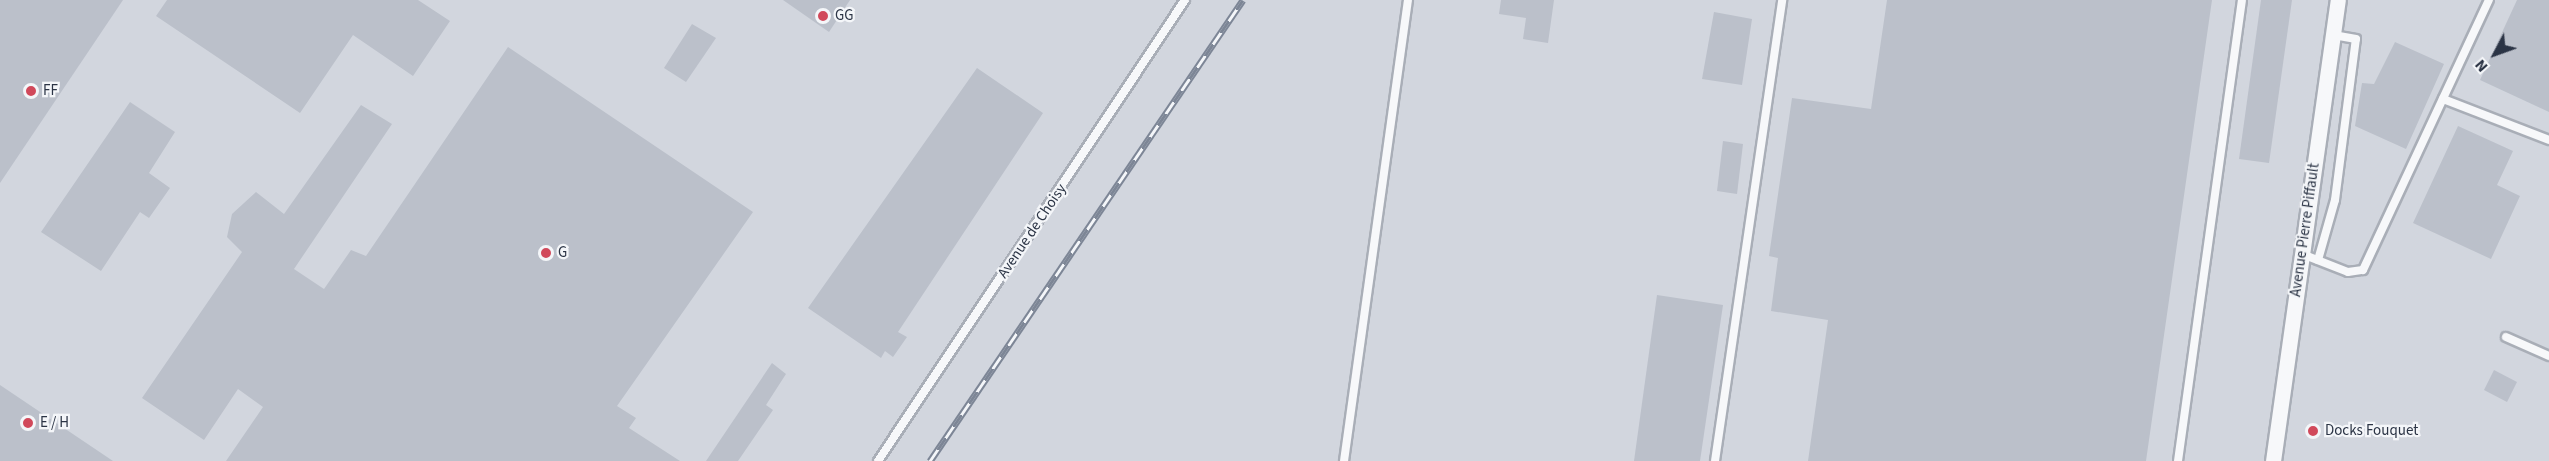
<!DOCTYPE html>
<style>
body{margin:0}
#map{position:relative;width:2549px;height:461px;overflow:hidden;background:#e4e7ec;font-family:"Source Sans 3",sans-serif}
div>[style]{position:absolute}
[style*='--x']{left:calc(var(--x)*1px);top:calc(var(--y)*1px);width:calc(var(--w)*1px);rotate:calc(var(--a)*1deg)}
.built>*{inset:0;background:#d2d6de}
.building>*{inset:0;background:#bbc0ca}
.roads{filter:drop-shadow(2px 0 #a9aeb7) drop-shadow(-2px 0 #a9aeb7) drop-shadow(0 2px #a9aeb7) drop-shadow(0 -2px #a9aeb7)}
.service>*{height:8px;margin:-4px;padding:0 4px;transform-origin:4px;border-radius:4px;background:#f7f8fa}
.minor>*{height:15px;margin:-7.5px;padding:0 7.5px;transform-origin:7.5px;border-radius:7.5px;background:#f7f8fa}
.rail>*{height:7px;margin-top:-3.5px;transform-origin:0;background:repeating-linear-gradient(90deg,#f4f6f9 0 14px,#7d8696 0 28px);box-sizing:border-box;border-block:2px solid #7d8696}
.dots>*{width:16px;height:16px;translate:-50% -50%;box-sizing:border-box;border:3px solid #f4f6f9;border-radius:50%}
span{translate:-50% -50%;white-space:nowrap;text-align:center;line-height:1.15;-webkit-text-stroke:4.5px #f4f6f9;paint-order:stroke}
.poi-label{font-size:15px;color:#2b3445}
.left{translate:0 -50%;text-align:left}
.street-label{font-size:15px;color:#2b3445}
.north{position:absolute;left:2465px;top:24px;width:60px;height:60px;-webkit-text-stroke:4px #f4f6f9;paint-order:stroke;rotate:229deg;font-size:16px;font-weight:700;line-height:24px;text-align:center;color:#2b3445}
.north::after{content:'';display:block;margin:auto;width:21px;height:27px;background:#2b3445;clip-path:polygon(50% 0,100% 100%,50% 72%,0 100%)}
</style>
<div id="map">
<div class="built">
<div style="clip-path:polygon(0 0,2549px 0,2549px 461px,0 461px)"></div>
</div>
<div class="building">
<div style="clip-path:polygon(0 0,123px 0,0 183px)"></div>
<div style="clip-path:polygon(167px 0,418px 0,450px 21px,413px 76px,353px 35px,300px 113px,156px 16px)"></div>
<div style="clip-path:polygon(783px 0,850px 0,829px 32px)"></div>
<div style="clip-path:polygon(1501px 0,1554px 0,1548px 43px,1523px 39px,1526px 18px,1499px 14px)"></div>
<div style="clip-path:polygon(1887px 0,2212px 0,2146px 461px,1808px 461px,1828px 320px,1771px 311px,1778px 258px,1769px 256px,1792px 98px,1871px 109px)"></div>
<div style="clip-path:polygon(2261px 0,2292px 0,2269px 163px,2239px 159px)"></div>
<div style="clip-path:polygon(2517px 0,2549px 0,2549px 112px,2480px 80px)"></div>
<div style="clip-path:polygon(1714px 12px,1752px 19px,1742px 85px,1702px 79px)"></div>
<div style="clip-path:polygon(692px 24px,716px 38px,686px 82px,664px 68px)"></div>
<div style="clip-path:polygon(2395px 42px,2444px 64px,2406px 149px,2355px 126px,2362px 83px,2374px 84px)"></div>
<div style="clip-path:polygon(508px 47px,753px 212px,617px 406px,636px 418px,629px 428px,680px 461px,226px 461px,263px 407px,238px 389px,204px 440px,142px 398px,242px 252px,227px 237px,232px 214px,256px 192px,284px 214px,361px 105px,392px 124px,294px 269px,324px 289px,351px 250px,366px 256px)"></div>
<div style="clip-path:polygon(977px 68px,1043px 113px,898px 332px,907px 337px,893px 357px,885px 351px,881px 358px,808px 308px)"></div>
<div style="clip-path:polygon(130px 102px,175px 132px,149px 173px,170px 188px,149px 218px,140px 212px,101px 271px,41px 232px)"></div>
<div style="clip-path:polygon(2458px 126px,2513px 151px,2497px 185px,2520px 196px,2491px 259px,2413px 223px)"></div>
<div style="clip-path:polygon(1723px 141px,1743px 144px,1737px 194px,1717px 191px)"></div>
<div style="clip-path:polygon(1657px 295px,1723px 305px,1700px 461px,1634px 461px)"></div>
<div style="clip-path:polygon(772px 363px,786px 374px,766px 405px,773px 410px,738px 461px,706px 461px)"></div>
<div style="clip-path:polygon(2494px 370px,2517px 382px,2507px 402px,2484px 390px)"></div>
<div style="clip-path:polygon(0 385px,113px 461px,0 461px)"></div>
</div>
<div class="roads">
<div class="service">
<div style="--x:2443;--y:99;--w:114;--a:21.1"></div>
<div style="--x:2302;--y:254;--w:49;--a:21.4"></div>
<div style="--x:2348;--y:272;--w:15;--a:-8"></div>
<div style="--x:2363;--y:270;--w:298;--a:-65"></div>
<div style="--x:2318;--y:260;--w:62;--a:-74.2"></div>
<div style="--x:2335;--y:200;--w:162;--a:-82.6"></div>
<div style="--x:2356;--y:39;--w:23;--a:-170"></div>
<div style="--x:2506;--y:337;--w:47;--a:23.8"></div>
<div style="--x:878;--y:461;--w:554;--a:-56.34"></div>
<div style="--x:1344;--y:461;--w:465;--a:-82.1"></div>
<div style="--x:1715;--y:461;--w:466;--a:-81.7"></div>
<div style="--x:2178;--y:461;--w:465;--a:-82.1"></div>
</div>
<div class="minor">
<div style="--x:2273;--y:461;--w:466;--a:-82"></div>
</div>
</div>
<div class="rail">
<div style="--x:930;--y:461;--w:557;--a:-55.83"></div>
</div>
<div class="dots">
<div style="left:823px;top:16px;background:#d1495b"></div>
<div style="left:31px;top:91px;background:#d1495b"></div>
<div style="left:546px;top:253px;background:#d1495b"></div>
<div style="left:28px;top:423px;background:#d1495b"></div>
<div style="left:2313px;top:431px;background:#d1495b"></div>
</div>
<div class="poi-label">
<span class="left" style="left:835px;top:16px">GG</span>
<span class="left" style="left:43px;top:91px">FF</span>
<span class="left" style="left:558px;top:253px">G</span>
<span class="left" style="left:40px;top:423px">E / H</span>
<span class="left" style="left:2325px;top:431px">Docks Fouquet</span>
</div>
<div class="street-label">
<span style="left:2305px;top:230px;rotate:-82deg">Avenue Pierre Piffault</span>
<span style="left:1032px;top:231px;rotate:-56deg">Avenue de Choisy</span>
</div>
<div class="north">N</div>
</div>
